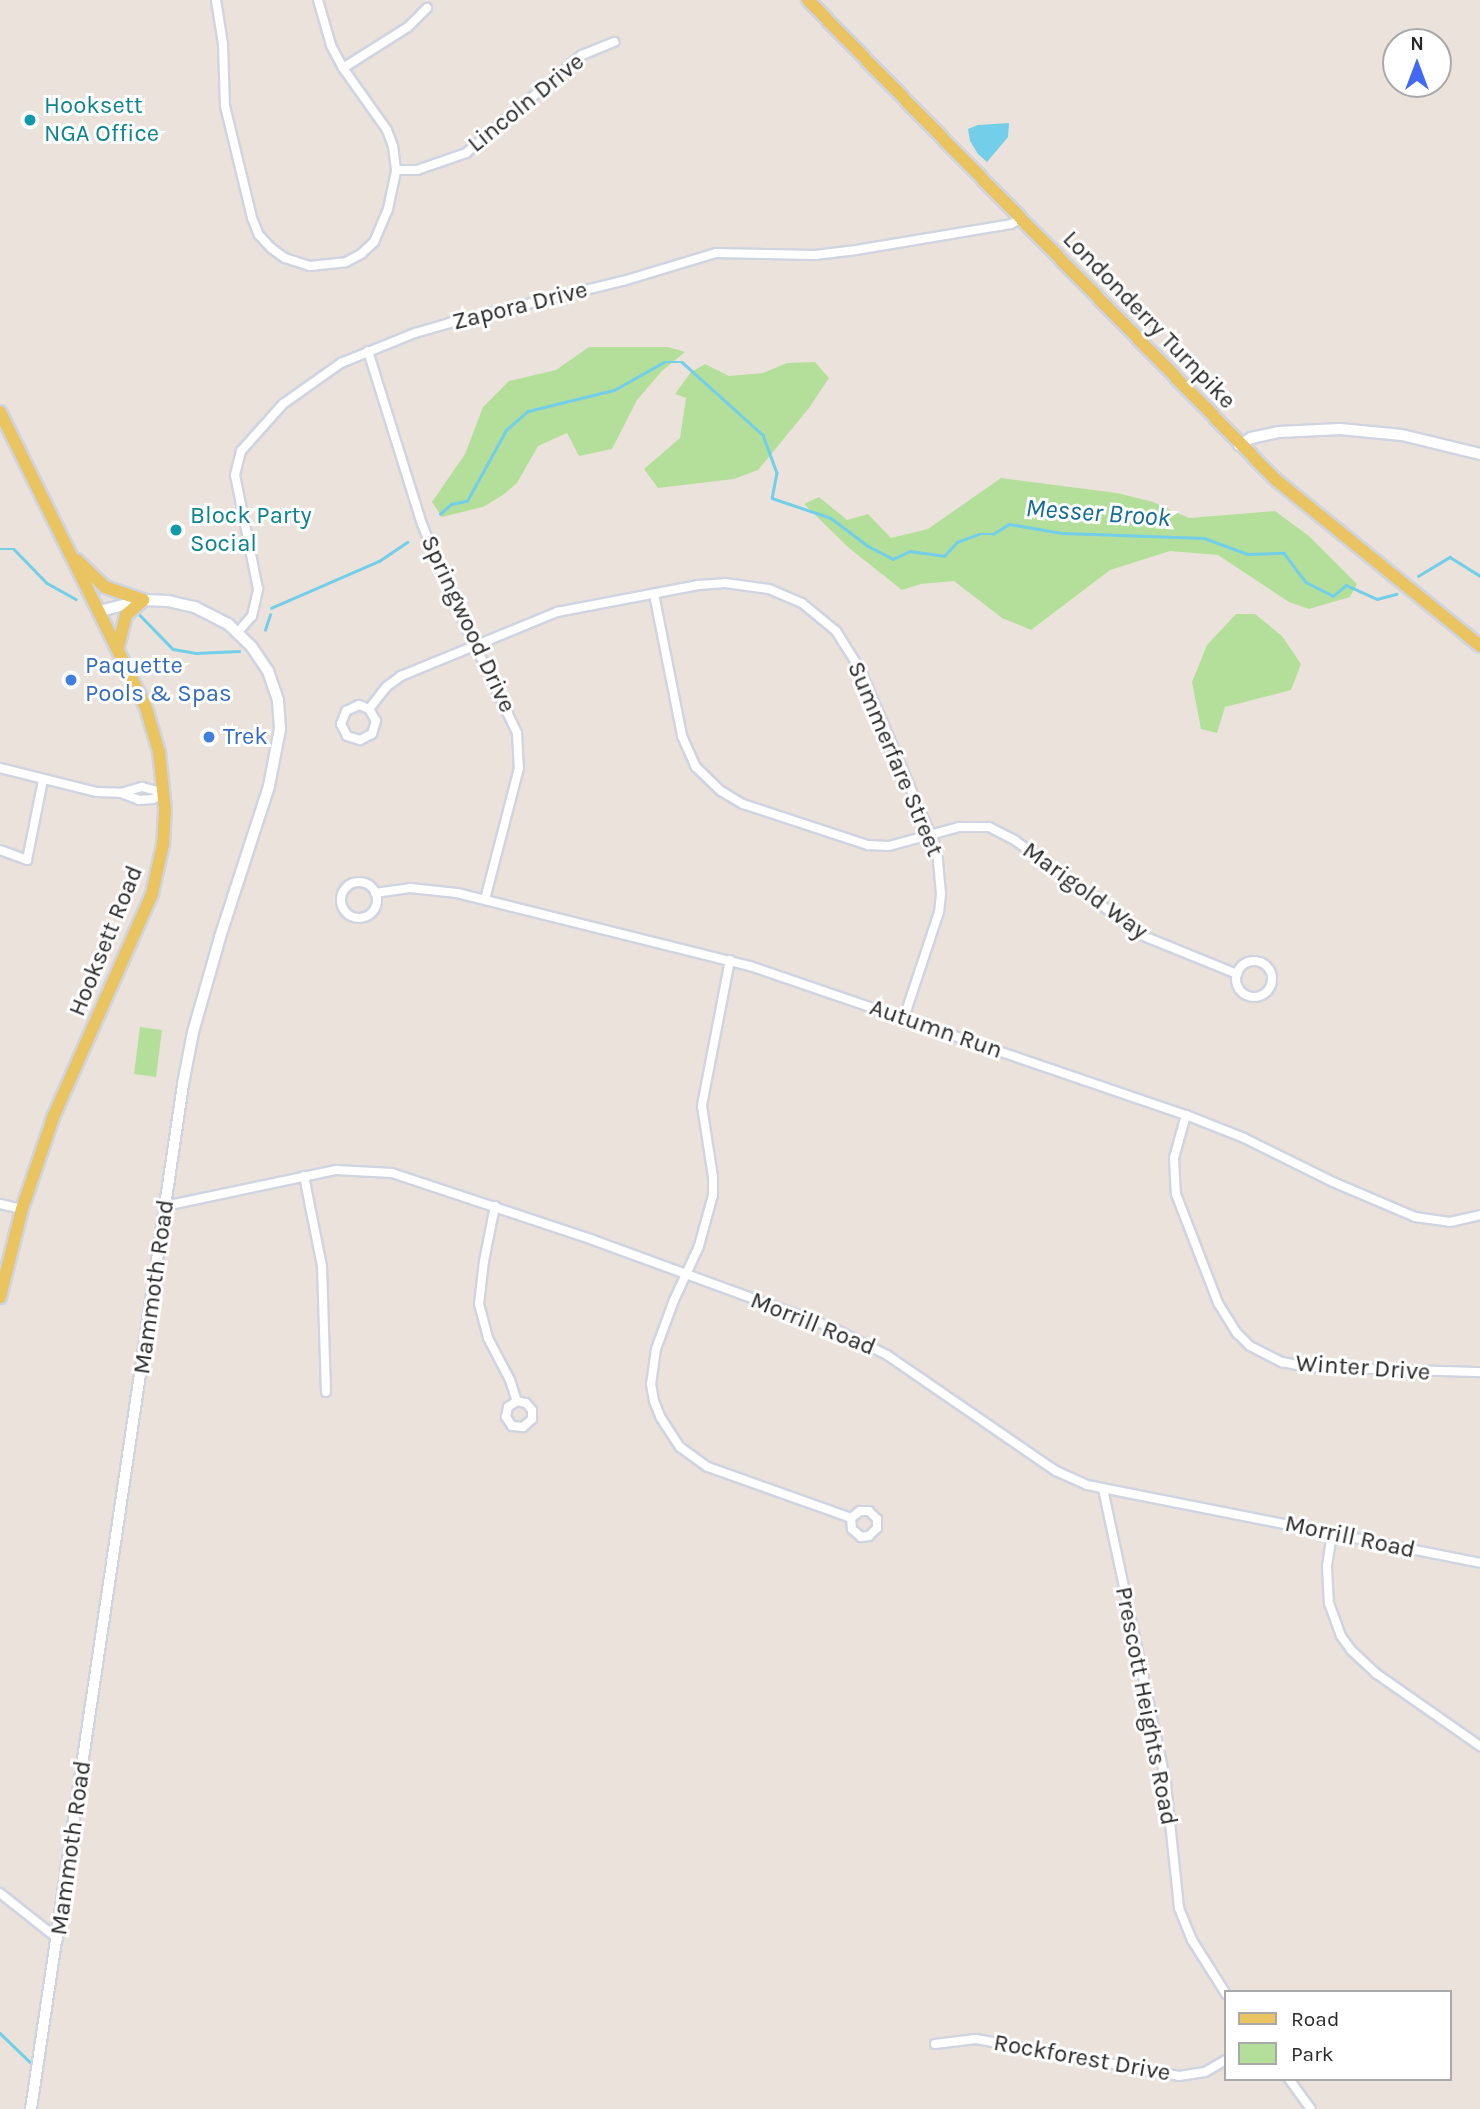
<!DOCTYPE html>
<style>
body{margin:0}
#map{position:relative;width:1480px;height:2109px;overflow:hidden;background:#ebe3db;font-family:Karla,sans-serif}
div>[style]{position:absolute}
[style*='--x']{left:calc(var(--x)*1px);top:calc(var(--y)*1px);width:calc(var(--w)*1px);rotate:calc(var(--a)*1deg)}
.green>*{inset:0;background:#b4df9a}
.water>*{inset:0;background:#72cee9}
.stream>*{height:2.5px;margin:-1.25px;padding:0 1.25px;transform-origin:1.25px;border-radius:1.25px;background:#72cee9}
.roads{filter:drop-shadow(2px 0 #d0d4e1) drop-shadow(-2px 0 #d0d4e1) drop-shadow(0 2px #d0d4e1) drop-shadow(0 -2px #d0d4e1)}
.street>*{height:8px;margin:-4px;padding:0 4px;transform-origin:4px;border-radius:4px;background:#fff}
.street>.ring{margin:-4px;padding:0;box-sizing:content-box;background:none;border:8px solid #fff;border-radius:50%}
.secondary>*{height:10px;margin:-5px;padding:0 5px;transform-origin:5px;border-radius:5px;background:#fff}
.primary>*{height:12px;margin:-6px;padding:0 6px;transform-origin:6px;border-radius:6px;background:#eac461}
.dots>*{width:19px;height:19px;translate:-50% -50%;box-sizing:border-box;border:4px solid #fff;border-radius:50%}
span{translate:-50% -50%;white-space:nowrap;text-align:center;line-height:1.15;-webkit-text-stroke:6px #fff;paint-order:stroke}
.street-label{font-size:24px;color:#292929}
.culture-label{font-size:24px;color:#0d838f}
.left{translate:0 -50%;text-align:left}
.shop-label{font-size:24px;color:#366cbe}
.water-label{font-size:26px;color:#136c93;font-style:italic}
.legend{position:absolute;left:1224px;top:1990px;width:228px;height:91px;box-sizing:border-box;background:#fff;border:2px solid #a9a9a9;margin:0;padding:9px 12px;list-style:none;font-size:21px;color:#292929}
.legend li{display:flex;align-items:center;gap:14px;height:35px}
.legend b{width:35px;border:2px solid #a9a9a9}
.north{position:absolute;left:1382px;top:28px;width:70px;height:70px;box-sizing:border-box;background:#fff;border:2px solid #a9a9a9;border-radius:50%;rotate:0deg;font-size:19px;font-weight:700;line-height:28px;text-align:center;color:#292929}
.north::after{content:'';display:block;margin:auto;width:24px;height:32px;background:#4169f2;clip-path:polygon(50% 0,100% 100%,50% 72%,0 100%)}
</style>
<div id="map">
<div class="green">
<div style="clip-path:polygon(589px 347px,668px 347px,685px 352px,662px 371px,637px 400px,612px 449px,579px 456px,567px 433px,538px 446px,517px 483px,503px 495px,483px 507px,442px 517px,432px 502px,465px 454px,483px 407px,509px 381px,556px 370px)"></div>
<div style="clip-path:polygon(815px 362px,829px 378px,809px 408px,758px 470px,734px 479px,658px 488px,644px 469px,680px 438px,686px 398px,675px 394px,691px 372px,705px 364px,729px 376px,763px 373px,787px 363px)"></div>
<div style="clip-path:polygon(1001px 478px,1117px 493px,1153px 502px,1189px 518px,1275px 511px,1309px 536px,1357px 584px,1350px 597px,1309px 609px,1289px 602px,1218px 555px,1170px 551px,1110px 570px,1031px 630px,1002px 618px,954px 581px,921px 584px,902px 590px,849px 548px,804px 504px,819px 497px,847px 520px,868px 514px,891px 538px,928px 529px)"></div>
<div style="clip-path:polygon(1236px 614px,1255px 614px,1282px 636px,1301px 664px,1291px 690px,1225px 707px,1217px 733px,1201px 729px,1192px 682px,1207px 645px)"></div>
<div style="clip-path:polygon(140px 1027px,162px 1030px,156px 1077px,134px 1074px)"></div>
</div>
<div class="water">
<div style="clip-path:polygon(1009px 123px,1008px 137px,987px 162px,978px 154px,970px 141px,968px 129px,978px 125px)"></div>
</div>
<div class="stream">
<div style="--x:440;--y:514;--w:15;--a:-42"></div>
<div style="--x:451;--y:504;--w:16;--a:-11"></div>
<div style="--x:467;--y:501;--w:81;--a:-61.2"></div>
<div style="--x:506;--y:430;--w:29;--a:-41"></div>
<div style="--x:528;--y:411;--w:89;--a:-13.7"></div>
<div style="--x:614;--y:390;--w:57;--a:-29.2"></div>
<div style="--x:664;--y:362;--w:18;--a:0"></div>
<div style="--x:682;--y:362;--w:109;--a:42"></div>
<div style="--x:763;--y:435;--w:40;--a:69.8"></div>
<div style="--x:777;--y:473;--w:25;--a:101"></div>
<div style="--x:772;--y:498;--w:62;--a:18.7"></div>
<div style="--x:831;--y:518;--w:46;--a:37.1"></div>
<div style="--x:868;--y:546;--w:28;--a:27"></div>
<div style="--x:893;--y:559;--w:19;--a:-25"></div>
<div style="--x:910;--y:551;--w:34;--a:8"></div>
<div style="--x:944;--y:556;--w:19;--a:-47"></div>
<div style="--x:957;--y:542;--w:23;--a:-20"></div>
<div style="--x:979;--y:534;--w:14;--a:0"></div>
<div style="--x:993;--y:534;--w:19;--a:-32"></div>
<div style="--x:1009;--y:524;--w:55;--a:9.5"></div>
<div style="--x:1063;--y:533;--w:141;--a:2"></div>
<div style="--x:1204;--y:538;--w:47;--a:20"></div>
<div style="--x:1248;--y:554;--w:36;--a:-2"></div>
<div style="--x:1284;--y:553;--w:36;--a:53"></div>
<div style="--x:1306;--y:582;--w:30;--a:27"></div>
<div style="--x:1333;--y:596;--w:17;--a:-40"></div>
<div style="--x:1346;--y:585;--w:34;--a:24"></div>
<div style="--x:1377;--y:599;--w:20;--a:-15"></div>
<div style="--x:0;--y:549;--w:14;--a:0"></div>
<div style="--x:14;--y:549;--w:47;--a:45.9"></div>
<div style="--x:47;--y:583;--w:33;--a:29"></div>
<div style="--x:1418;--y:576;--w:37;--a:-31"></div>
<div style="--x:1450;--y:557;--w:36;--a:32"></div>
<div style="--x:271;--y:608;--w:118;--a:-23.5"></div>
<div style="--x:379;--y:561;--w:34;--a:-34"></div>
<div style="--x:138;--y:613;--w:50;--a:45.8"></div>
<div style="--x:173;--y:649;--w:23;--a:10"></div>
<div style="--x:196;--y:653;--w:43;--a:-2.7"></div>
<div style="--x:265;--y:630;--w:16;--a:-72"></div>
<div style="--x:0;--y:2033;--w:42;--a:44"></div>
</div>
<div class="roads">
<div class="street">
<div style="--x:216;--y:0;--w:45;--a:81"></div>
<div style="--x:223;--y:44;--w:62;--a:88.2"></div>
<div style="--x:225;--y:106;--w:115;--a:76.4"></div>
<div style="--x:252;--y:218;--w:18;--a:68"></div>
<div style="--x:259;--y:235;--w:18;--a:47"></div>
<div style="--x:271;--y:248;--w:17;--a:36"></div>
<div style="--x:285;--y:258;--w:26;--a:18"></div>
<div style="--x:310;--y:266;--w:36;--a:-6"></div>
<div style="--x:346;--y:262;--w:17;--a:-28"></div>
<div style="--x:361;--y:254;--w:18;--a:-43"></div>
<div style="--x:374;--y:242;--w:36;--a:-67"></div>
<div style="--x:388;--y:209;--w:40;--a:-78"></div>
<div style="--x:396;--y:170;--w:24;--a:-97"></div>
<div style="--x:393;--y:146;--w:17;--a:-111"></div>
<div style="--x:387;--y:130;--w:76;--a:-125.4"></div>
<div style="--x:343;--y:68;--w:26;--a:-118"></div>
<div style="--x:331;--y:45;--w:47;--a:-106.1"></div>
<div style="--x:343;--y:68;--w:77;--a:-32.2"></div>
<div style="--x:408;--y:27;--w:27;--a:-45"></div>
<div style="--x:396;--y:170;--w:21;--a:0"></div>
<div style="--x:417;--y:170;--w:52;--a:-19.1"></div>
<div style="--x:466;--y:153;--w:152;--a:-40.2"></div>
<div style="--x:582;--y:55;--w:35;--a:-22"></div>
<div style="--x:368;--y:351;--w:181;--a:72.7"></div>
<div style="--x:422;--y:524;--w:72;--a:68.1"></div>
<div style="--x:449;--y:591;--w:157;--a:64.4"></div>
<div style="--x:517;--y:733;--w:35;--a:87"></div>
<div style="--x:519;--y:768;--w:135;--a:104.5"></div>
<div style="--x:654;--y:594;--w:145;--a:78.8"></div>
<div style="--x:682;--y:736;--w:34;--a:66"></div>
<div style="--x:696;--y:767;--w:35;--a:44"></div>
<div style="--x:721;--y:791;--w:26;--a:31"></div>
<div style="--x:743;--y:804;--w:132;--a:18.2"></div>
<div style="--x:868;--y:845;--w:21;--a:3"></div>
<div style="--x:889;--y:846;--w:73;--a:-15.2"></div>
<div style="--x:959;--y:827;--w:30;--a:0"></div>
<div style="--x:989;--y:827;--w:30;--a:27"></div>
<div style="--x:1016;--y:841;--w:156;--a:36.9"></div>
<div style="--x:1141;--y:935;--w:104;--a:22.1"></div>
<div style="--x:238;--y:632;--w:21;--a:-49"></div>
<div style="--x:252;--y:616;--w:28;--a:-77"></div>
<div style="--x:258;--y:589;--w:116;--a:-101.4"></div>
<div style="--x:235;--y:475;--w:25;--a:-76"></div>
<div style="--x:241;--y:451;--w:63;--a:-48.2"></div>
<div style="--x:283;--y:404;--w:71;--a:-35.3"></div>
<div style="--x:341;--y:363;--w:80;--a:-22.1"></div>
<div style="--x:415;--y:333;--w:35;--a:-16"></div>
<div style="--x:449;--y:323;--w:179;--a:-13.6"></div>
<div style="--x:623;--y:281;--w:97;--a:-16.8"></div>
<div style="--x:716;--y:253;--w:99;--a:1.2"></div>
<div style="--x:815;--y:255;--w:35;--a:-7"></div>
<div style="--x:850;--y:251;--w:163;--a:-9.5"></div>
<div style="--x:1011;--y:224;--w:13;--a:-29"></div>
<div style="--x:369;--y:709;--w:11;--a:-158"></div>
<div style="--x:359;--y:705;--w:14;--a:155"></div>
<div style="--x:346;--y:711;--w:14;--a:111"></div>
<div style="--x:341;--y:724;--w:13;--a:63"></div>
<div style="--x:347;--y:736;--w:14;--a:17"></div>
<div style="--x:360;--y:740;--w:13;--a:-27"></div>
<div style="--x:372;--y:734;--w:14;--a:-73"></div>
<div style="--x:376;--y:721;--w:14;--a:-120"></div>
<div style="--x:369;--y:709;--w:28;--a:-52"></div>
<div style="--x:386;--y:687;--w:19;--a:-36"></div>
<div style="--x:401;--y:676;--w:169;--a:-22.3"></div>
<div style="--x:557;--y:612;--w:144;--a:-10.8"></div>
<div style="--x:698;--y:585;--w:27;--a:-4"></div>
<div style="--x:725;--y:583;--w:44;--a:7.8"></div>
<div style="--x:769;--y:589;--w:36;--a:23"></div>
<div style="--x:802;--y:603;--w:44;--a:39.5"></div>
<div style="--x:836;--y:631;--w:45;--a:57.7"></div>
<div style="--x:860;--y:669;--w:197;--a:67"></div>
<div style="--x:937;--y:850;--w:44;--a:84.8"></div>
<div style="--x:941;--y:894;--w:18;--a:96"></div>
<div style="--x:939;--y:912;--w:112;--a:108.3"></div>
<div style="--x:0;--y:768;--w:99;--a:14"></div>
<div style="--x:96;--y:792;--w:25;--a:2"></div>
<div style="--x:121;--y:793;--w:22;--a:-16"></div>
<div style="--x:142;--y:787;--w:24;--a:15"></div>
<div style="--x:121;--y:793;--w:19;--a:21"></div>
<div style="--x:139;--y:800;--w:14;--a:-4"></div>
<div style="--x:153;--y:799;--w:13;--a:-27"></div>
<div style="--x:0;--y:850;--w:29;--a:20"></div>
<div style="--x:27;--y:860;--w:82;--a:-78.7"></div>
<div class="ring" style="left:341px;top:882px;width:28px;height:28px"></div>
<div style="--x:375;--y:893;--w:35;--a:-8"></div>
<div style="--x:410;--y:888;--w:47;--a:6.1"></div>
<div style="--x:457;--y:893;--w:302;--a:14"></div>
<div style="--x:750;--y:966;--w:461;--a:18.9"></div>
<div style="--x:1186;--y:1115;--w:62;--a:21.6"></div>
<div style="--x:1244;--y:1138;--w:99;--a:26.3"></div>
<div style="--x:1333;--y:1182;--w:89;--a:23.1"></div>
<div style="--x:1415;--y:1217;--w:35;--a:8"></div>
<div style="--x:1450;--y:1222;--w:31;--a:-13"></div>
<div style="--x:730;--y:960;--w:149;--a:100.9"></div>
<div style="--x:702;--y:1106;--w:72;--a:81.2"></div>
<div style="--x:713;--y:1177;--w:18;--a:90"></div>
<div style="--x:713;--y:1195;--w:53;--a:105.4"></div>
<div style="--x:699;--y:1246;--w:60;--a:114.8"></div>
<div style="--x:674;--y:1300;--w:52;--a:110.2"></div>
<div style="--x:656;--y:1349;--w:35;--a:98"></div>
<div style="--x:651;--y:1384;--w:17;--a:80"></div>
<div style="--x:654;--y:1401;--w:18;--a:68"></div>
<div style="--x:661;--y:1418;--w:35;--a:57"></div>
<div style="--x:680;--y:1447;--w:34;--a:36"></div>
<div style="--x:708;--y:1467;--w:152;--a:19.6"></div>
<div style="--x:851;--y:1518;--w:11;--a:85"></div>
<div style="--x:852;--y:1529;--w:12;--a:42"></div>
<div style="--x:861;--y:1537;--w:8;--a:-7"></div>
<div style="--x:869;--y:1536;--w:11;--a:-45"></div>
<div style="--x:877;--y:1528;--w:9;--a:-90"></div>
<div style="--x:877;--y:1519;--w:11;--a:-135"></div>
<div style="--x:869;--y:1511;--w:9;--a:180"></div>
<div style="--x:860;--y:1511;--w:11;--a:142"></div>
<div class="ring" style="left:1236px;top:961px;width:28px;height:28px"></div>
<div style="--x:1186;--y:1115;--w:45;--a:105.6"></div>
<div style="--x:1174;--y:1158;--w:36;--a:87"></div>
<div style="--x:1176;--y:1194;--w:117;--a:68.9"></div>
<div style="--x:1218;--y:1303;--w:36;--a:58"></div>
<div style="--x:1237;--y:1333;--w:18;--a:45"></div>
<div style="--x:1250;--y:1346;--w:36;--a:27"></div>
<div style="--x:1282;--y:1362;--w:26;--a:11"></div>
<div style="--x:1308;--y:1367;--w:172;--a:1.7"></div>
<div style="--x:304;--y:1176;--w:92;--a:78.7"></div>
<div style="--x:322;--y:1266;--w:126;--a:88.2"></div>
<div style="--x:0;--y:1204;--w:23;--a:13"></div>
<div style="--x:165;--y:1206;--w:175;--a:-11.9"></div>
<div style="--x:336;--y:1170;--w:56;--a:3.1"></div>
<div style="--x:392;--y:1173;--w:212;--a:18.4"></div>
<div style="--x:593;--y:1240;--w:253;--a:20.1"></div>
<div style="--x:831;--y:1327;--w:63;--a:26.6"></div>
<div style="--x:887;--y:1355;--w:205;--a:34.5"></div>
<div style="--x:1056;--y:1471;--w:34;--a:24"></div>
<div style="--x:1087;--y:1485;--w:401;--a:11.2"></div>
<div style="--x:495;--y:1206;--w:56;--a:101.3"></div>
<div style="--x:484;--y:1261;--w:43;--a:96.6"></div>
<div style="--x:479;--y:1304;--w:35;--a:75"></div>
<div style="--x:488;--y:1338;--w:47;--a:62.4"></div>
<div style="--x:510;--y:1380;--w:22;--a:72"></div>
<div style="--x:517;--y:1401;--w:9;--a:13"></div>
<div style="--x:526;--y:1403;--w:9;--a:49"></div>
<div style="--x:532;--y:1410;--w:9;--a:90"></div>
<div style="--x:532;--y:1419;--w:12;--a:138"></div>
<div style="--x:523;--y:1427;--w:11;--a:-175"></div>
<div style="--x:512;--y:1426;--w:11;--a:-124"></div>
<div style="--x:506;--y:1417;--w:10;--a:-79"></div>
<div style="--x:508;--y:1407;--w:11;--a:-34"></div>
<div style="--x:1103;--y:1489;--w:302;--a:77.9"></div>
<div style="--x:1166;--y:1784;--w:125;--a:84"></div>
<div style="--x:1179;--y:1908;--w:35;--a:68"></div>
<div style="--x:1192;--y:1940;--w:64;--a:57.8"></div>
<div style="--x:1332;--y:1534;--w:33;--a:99"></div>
<div style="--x:1327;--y:1567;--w:36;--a:87"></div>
<div style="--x:1329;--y:1603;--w:35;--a:70"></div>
<div style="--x:1341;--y:1636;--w:17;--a:54"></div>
<div style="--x:1351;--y:1650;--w:35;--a:43"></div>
<div style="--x:1377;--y:1674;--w:126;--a:35"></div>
<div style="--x:0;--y:1893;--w:74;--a:38.4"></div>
<div style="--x:935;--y:2044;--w:41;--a:-7"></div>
<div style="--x:976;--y:2039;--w:206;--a:10.3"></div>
<div style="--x:1179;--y:2076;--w:26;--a:-9"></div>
<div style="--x:1205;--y:2072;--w:24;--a:-30"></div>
<div style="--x:1289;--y:2079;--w:37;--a:54"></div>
</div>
<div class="secondary">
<div style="--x:1239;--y:445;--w:14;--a:-30"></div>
<div style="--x:1251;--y:438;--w:29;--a:-12"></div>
<div style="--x:1279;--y:432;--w:61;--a:-2.8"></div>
<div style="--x:1340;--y:429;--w:62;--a:5.5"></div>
<div style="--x:1402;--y:435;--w:80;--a:13.7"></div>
<div style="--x:31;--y:2109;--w:1036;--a:-81.56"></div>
<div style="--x:183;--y:1084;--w:53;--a:-79.1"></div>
<div style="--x:193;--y:1032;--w:99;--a:-74.1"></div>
<div style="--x:220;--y:937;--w:159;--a:-72"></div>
<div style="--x:269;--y:786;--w:58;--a:-79.1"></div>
<div style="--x:280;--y:729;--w:29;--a:-94"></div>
<div style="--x:278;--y:700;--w:31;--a:-109"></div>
<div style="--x:268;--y:671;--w:29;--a:-124"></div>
<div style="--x:252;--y:647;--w:33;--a:-136"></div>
<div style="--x:228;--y:624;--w:38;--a:-153"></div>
<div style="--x:194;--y:607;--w:26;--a:-167"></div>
<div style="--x:169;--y:601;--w:26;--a:-178"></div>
<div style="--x:143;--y:600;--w:44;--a:165.7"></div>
</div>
<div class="primary">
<div style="--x:808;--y:0;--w:670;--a:45.73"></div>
<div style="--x:1276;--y:480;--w:263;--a:39.1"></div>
<div style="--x:0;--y:412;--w:330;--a:63.7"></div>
<div style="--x:146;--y:708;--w:46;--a:73.5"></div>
<div style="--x:159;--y:752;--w:57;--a:84"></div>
<div style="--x:165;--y:809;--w:35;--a:93"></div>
<div style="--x:163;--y:844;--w:51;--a:102.4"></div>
<div style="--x:152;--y:894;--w:242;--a:113.9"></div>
<div style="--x:54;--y:1115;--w:99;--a:108.8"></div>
<div style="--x:22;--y:1209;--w:91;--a:104"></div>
<div style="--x:77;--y:560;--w:39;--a:44"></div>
<div style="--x:105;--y:587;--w:40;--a:18.9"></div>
<div style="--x:118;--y:647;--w:33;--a:-76"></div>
<div style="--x:126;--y:615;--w:23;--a:-41"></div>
</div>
</div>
<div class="dots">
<div style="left:30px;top:120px;background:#0f9aa8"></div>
<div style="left:176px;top:530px;background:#0f9aa8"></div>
<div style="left:71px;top:680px;background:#3f7fe0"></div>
<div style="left:209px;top:737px;background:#3f7fe0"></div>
</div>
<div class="street-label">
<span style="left:526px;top:103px;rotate:-39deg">Lincoln Drive</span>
<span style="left:520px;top:306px;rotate:-14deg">Zapora Drive</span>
<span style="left:1149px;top:320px;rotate:46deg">Londonderry Turnpike</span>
<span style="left:468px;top:624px;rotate:65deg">Springwood Drive</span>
<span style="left:895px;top:759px;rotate:67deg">Summerfare Street</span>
<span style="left:1085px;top:891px;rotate:36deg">Marigold Way</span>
<span style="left:106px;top:941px;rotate:-68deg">Hooksett Road</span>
<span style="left:936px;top:1029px;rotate:19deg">Autumn Run</span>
<span style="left:154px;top:1287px;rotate:-82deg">Mammoth Road</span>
<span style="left:813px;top:1324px;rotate:22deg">Morrill Road</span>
<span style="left:1363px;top:1368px;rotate:4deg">Winter Drive</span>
<span style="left:1350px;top:1537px;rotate:12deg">Morrill Road</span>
<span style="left:1146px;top:1706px;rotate:79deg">Prescott Heights Road</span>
<span style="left:71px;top:1848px;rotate:-82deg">Mammoth Road</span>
<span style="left:1082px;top:2058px;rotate:10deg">Rockforest Drive</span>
</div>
<div class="culture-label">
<span class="left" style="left:44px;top:120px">Hooksett<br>NGA Office</span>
<span class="left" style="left:190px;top:530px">Block Party<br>Social</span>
</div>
<div class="shop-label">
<span class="left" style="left:85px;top:680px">Paquette<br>Pools &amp; Spas</span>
<span class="left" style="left:223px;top:737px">Trek</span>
</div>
<div class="water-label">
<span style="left:1098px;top:513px;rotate:4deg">Messer Brook</span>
</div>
<ul class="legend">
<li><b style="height:9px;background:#eac461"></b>Road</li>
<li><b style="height:19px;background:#b4df9a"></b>Park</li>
</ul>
<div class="north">N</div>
</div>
